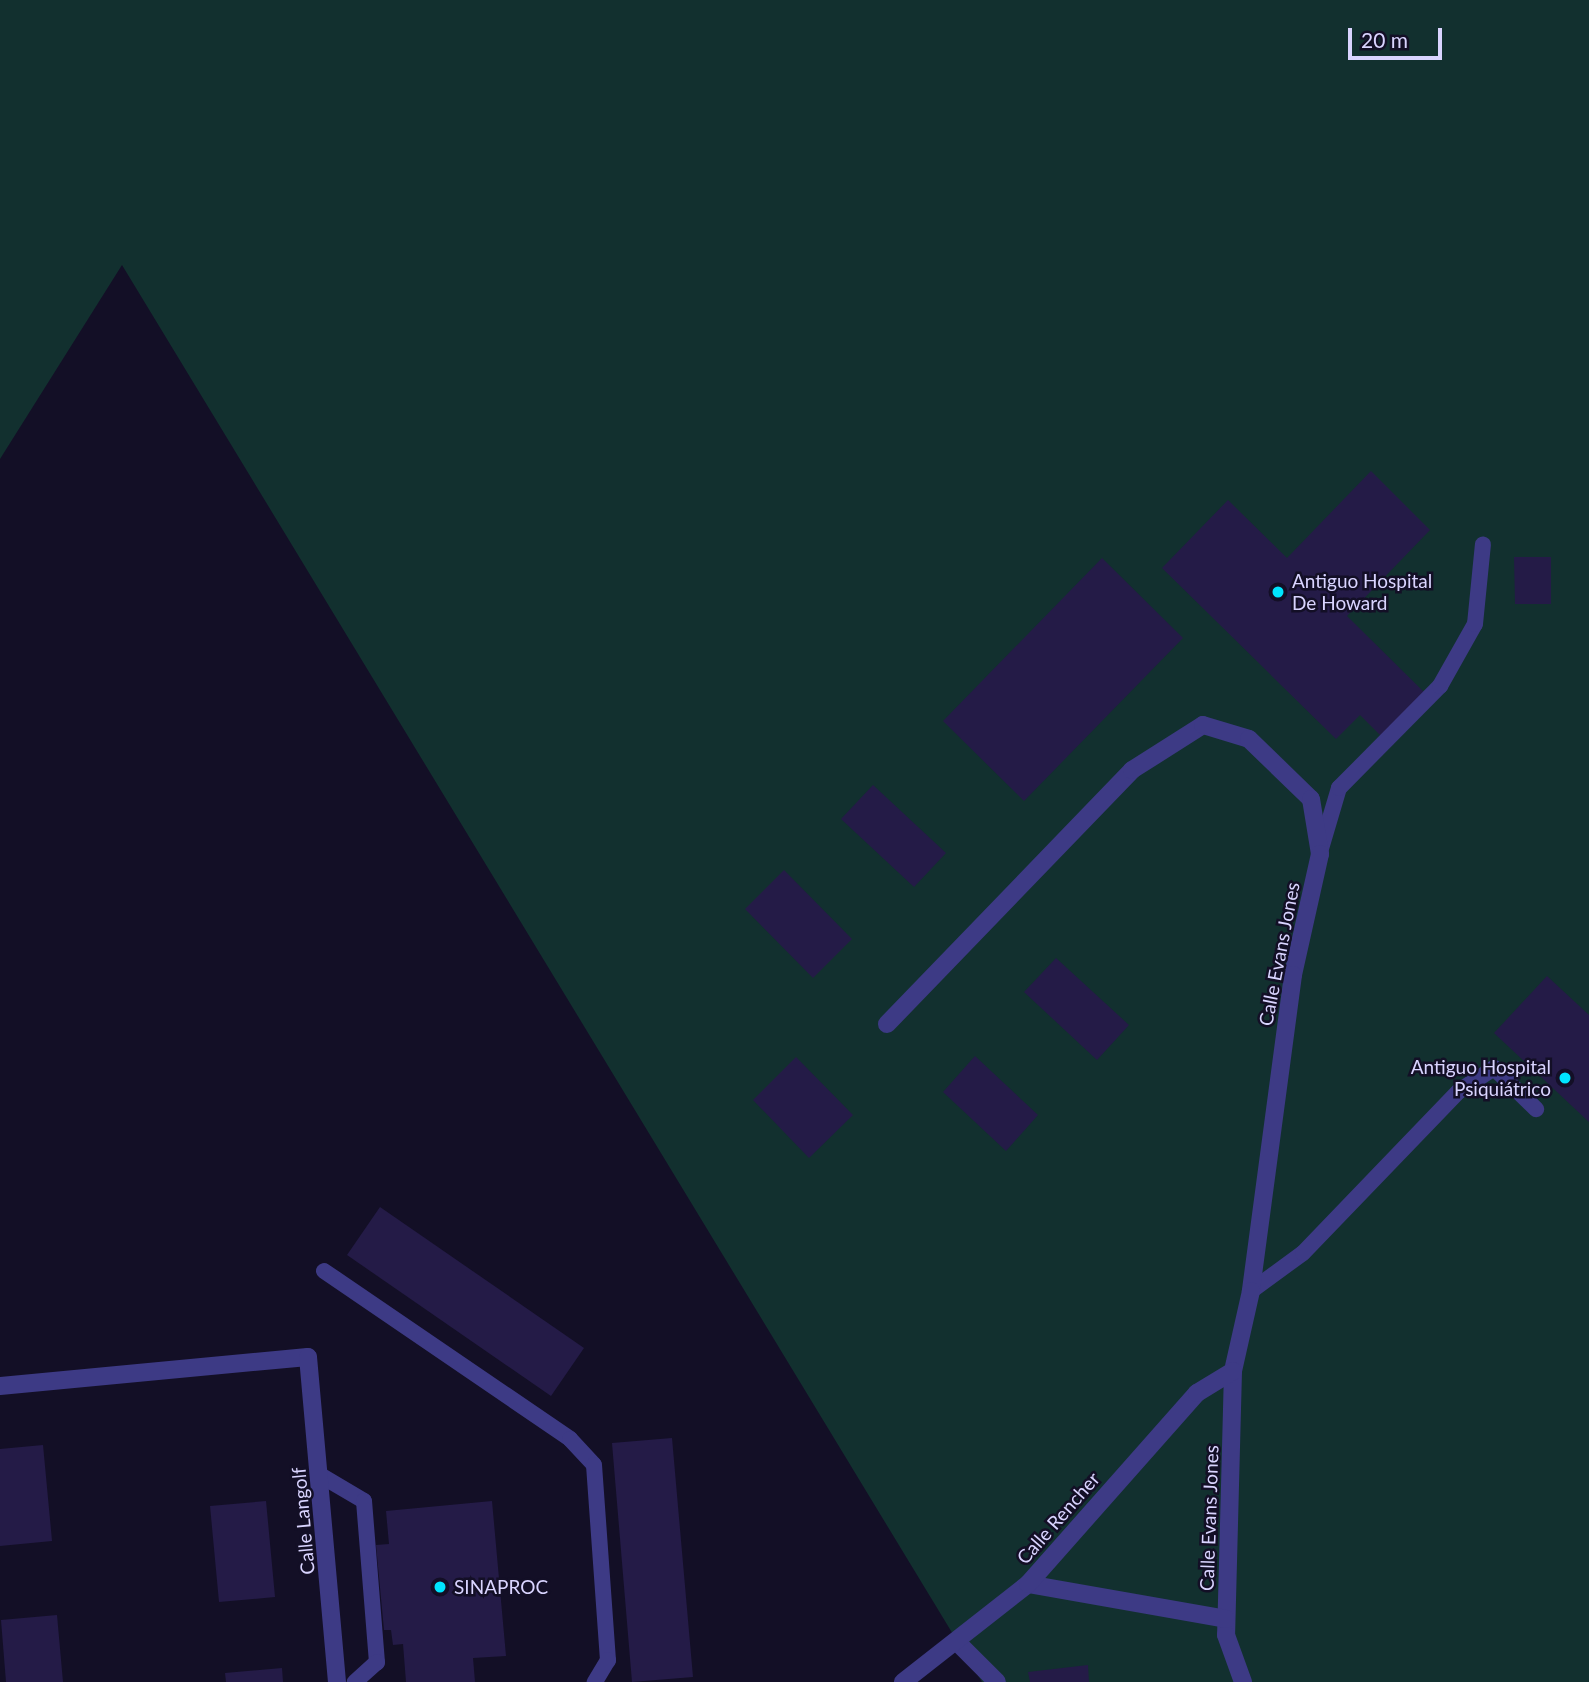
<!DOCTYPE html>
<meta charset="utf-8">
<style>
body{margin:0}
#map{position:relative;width:1589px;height:1682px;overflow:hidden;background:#130f26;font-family:Lato,sans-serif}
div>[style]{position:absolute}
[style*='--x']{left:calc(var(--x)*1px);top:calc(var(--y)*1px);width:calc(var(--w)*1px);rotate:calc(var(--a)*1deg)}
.green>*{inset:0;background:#12302f}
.building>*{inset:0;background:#241b47}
.lane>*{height:16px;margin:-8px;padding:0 8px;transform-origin:8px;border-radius:8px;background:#3d3a85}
.street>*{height:18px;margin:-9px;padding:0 9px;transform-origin:9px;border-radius:9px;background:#3d3a85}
.dots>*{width:19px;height:19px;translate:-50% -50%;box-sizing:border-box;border:4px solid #130f26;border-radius:50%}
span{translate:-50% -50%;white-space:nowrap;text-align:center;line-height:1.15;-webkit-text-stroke:5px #130f26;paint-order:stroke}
.poi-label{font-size:19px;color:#d9d4ff}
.left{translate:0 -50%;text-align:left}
.right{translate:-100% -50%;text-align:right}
.street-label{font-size:19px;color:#d9d4ff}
.scale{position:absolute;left:1348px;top:28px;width:94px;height:32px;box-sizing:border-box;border:4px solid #d9d4ff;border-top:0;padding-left:9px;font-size:21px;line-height:24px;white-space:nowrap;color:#d9d4ff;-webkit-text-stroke:5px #130f26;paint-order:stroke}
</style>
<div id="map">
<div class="green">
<div style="clip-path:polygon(0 0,1589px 0,1589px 1682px,982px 1682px,122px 265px,0 459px)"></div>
</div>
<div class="building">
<div style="clip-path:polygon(1371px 471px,1430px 530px,1347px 616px,1426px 694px,1383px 738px,1360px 715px,1336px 739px,1162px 568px,1228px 500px,1287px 558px)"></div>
<div style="clip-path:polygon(1514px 557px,1551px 557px,1551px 604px,1515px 604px)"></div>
<div style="clip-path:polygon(1102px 558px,1183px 638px,1024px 801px,943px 721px)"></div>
<div style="clip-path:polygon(873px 785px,946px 853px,914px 887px,841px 819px)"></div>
<div style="clip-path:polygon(784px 870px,852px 939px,813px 978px,745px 909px)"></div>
<div style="clip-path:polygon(1056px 958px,1129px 1025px,1097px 1060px,1024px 992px)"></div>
<div style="clip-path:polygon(1547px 976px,1589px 1015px,1589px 1122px,1494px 1033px)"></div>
<div style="clip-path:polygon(975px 1056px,1038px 1115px,1006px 1151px,943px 1092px)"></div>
<div style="clip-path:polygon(796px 1057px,853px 1115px,809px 1158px,753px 1100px)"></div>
<div style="clip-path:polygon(380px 1207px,584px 1348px,551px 1396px,347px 1255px)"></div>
<div style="clip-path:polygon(672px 1438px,693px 1677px,632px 1682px,612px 1443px)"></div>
<div style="clip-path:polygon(43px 1445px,52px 1541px,0 1546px,0 1449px)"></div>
<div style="clip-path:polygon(266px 1501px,275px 1597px,219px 1602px,210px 1506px)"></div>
<div style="clip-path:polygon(492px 1501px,506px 1656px,473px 1658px,475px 1682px,406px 1682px,403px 1644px,393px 1645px,391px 1630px,384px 1630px,376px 1545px,389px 1544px,386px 1511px)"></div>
<div style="clip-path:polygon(57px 1615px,63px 1682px,6px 1682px,1px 1620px)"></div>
<div style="clip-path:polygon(1088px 1665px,1089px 1682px,1030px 1682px,1028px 1672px)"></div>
<div style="clip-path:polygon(282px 1668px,283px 1682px,226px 1682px,225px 1673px)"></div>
</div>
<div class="lane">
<div style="--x:1320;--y:852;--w:67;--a:-73.5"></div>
<div style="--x:1339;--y:788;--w:144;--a:-45.3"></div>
<div style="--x:1440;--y:686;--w:71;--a:-60.6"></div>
<div style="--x:1475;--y:624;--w:80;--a:-84.3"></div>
<div style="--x:324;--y:1271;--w:298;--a:34.3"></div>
<div style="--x:570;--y:1439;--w:35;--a:47"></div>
<div style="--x:594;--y:1465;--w:196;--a:85.9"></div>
<div style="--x:608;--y:1660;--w:26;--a:121"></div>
<div style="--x:1251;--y:1291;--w:64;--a:-36.2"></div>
<div style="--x:1303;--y:1253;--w:225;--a:-46.1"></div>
<div style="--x:1459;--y:1091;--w:42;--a:-33.3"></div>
<div style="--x:1494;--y:1068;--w:59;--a:44.3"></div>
<div style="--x:320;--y:1475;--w:51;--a:30.6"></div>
<div style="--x:364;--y:1501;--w:162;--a:85.4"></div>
<div style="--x:377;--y:1662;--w:30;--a:138"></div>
</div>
<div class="street">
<div style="--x:887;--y:1024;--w:353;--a:-46"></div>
<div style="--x:1132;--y:770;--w:84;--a:-32.4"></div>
<div style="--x:1203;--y:725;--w:48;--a:16.9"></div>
<div style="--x:1249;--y:739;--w:86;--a:44.1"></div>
<div style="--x:1311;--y:799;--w:56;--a:80.7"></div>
<div style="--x:1320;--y:854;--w:124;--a:102.6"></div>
<div style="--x:1293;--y:975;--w:319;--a:97.6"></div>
<div style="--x:1251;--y:1291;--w:82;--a:102.7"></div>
<div style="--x:1233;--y:1371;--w:264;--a:91.5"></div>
<div style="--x:1226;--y:1635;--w:50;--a:70.1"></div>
<div style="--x:0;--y:1386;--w:309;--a:-5.4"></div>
<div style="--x:308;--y:1357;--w:326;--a:84.9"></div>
<div style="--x:1028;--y:1584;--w:201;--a:10"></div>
<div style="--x:958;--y:1643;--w:55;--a:45"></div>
<div style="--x:903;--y:1682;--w:159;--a:-38.1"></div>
<div style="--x:1028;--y:1584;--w:255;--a:-48.5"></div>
<div style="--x:1197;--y:1393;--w:42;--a:-31.4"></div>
</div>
<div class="dots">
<div style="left:1278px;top:592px;background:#00e5ff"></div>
<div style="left:1565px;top:1078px;background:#00e5ff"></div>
<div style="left:440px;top:1587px;background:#00e5ff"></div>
</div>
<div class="poi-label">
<span class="left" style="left:1292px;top:592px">Antiguo Hospital<br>De Howard</span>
<span class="right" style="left:1551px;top:1078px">Antiguo Hospital<br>Psiquiátrico</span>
<span class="left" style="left:454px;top:1587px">SINAPROC</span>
</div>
<div class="street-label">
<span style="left:1279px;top:954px;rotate:-79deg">Calle Evans Jones</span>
<span style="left:1058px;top:1518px;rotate:-49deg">Calle Rencher</span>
<span style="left:1209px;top:1518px;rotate:-88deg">Calle Evans Jones</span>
<span style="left:303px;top:1521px;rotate:-95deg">Calle Langolf</span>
</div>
<div class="scale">20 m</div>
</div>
